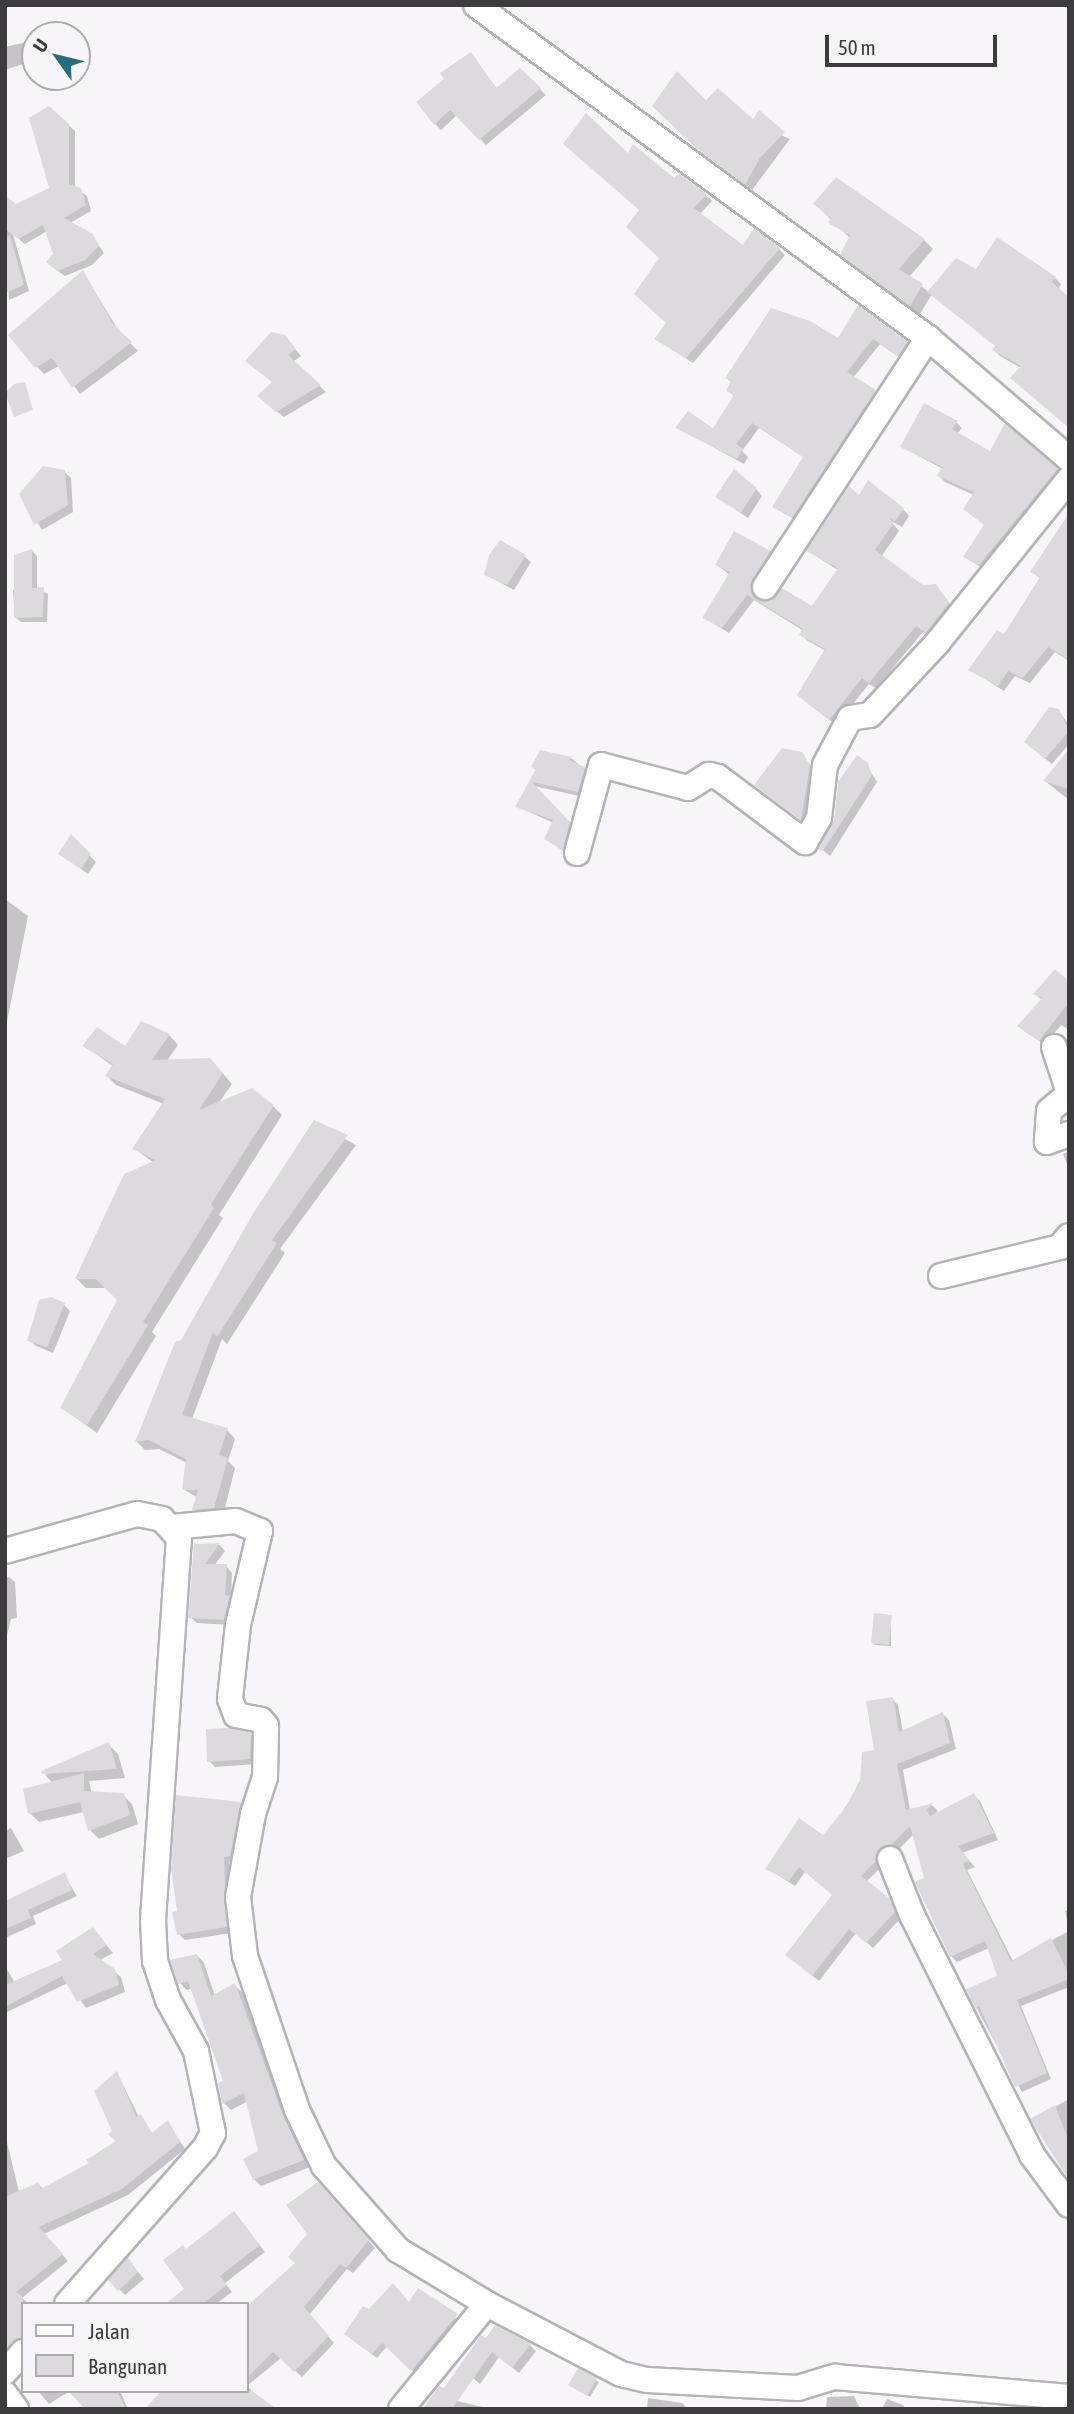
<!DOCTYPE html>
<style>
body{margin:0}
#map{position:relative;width:1074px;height:2414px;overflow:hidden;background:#f8f5fa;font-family:"Asap Condensed",sans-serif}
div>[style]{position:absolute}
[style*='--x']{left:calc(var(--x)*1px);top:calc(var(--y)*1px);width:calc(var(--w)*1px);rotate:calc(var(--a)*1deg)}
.shadow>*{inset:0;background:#0003}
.building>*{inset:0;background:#dddadf}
.roads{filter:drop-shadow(2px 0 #b6b3b8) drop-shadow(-2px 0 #b6b3b8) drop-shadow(0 2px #b6b3b8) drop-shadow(0 -2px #b6b3b8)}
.minor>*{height:24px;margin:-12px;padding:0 12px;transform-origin:12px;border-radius:12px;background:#fff}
span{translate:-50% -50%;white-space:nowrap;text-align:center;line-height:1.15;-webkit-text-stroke:5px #f8f5fa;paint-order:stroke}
.frame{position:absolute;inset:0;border:7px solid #3c3b3d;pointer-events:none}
.legend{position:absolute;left:21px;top:2302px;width:228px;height:91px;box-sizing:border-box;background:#f8f5fa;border:2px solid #adabae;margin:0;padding:9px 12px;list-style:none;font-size:21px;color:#3c3b3d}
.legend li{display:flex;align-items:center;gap:14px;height:35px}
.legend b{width:35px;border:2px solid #adabae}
.north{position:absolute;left:21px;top:21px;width:70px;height:70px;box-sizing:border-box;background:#f8f5fa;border:2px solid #adabae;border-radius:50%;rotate:304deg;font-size:19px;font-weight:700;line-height:28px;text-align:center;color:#3c3b3d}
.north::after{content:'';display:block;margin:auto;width:24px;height:32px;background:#286d7d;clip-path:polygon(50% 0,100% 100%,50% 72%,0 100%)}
.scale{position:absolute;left:825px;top:35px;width:172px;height:32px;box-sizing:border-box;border:4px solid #3c3b3d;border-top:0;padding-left:9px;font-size:21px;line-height:24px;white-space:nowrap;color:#3c3b3d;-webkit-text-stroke:5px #f8f5fa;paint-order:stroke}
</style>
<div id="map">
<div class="shadow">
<div style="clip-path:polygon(35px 40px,35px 60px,5px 70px,5px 47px)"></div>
<div style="clip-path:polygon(471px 54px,497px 89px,520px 70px,546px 95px,486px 145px,457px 115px,441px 130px,435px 124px,447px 79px)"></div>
<div style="clip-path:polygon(706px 102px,790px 139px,752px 190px,707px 156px)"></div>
<div style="clip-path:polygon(68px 125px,75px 131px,75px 187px,87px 196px,91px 211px,70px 223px,92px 235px,104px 253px,92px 265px,65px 276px,54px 268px,55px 255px,47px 231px,25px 244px,13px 234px,29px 291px,9px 300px,5px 210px,51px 189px)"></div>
<div style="clip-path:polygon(629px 156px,706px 195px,712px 201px,700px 214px,744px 248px,779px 249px,785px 255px,693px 363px,656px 339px,668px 323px,662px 258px,641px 210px)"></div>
<div style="clip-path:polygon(815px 204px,924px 240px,933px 249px,909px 277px,929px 292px,976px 272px,998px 240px,1055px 278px,1061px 284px,1021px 368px,1000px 356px,994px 350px,997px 347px,932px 294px,920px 314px,851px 264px,842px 254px,850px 238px)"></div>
<div style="clip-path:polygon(83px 272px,120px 333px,138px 351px,80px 394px,59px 366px,44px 374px,37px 367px)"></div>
<div style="clip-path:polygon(858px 307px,913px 349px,905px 361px,880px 344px,853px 378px,881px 397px,799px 523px,775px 506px,805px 458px,759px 428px,742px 451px,748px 457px,744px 464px,678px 428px,713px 431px,735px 397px,728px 390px,732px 383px,727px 378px,838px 341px)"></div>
<div style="clip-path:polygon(291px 344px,301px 356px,293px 362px,326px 392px,284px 417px,265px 402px)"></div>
<div style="clip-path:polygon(956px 422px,962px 428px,957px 434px,991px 453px,1057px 470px,1062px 476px,985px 570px,965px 557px,986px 526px,974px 495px,945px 482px,939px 476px,943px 469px,902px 447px)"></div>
<div style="clip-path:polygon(64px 472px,71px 478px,73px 512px,42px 530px,21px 494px)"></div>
<div style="clip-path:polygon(756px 489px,762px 496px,748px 518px,717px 497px)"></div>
<div style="clip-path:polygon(859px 498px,903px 509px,909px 516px,902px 527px,891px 521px,899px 531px,881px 557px,922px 586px,936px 586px,955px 610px,933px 638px,923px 632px,876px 688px,869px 684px,836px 725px,806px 702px,826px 651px,808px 641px,801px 635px,804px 631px,754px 600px,729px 633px,704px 618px,730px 575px,717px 565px,770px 552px,776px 558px,756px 593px,760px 602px,812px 609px,838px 570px,808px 551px)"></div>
<div style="clip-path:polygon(1069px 516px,1069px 661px,1055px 652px,1030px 683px,1015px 676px,1004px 691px,971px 670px,1005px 637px,1041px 579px,1032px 572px)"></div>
<div style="clip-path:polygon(32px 551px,37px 556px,37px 589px,48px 594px,47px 622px,21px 622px,15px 617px,13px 590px,19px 590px)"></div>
<div style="clip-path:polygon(524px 556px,531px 562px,514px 590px,486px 575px)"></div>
<div style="clip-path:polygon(1058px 710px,1069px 725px,1069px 744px,1052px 764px,1032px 748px)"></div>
<div style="clip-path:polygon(541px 752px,571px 758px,591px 774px,584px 797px,534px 786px,576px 829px,569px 855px,546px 839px,554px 823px,518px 807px,537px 771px,533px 767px)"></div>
<div style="clip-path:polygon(801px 754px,816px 772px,807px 824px,756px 785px)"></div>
<div style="clip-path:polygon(866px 764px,877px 782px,830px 856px,820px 848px)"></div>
<div style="clip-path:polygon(1069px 767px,1069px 800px,1045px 781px)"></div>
<div style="clip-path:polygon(71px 837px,96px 862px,88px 874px,60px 854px)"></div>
<div style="clip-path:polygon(5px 899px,28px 916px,5px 1032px)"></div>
<div style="clip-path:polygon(1069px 990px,1069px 1030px,1061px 1025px,1045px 1045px,1024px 1031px,1042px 1000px,1035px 994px)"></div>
<div style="clip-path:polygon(169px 1035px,178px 1045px,167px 1061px,219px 1069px,232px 1084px,218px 1104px,273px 1106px,282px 1115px,219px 1215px,223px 1218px,152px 1332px,156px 1336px,97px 1433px,62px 1408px,119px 1300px,107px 1288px,86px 1288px,77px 1279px,125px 1175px,154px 1163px,135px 1149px,164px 1104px,116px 1085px,107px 1076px,113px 1066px,84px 1046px,125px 1048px)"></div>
<div style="clip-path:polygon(314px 1122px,356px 1145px,280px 1249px,285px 1253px,227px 1344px,222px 1339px,192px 1419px,227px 1430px,235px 1439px,228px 1461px,235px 1468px,223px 1516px,203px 1518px,194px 1510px,198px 1498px,183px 1489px,187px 1463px,159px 1449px,145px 1450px,137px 1442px,182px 1342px)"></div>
<div style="clip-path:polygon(1069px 1151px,1069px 1170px,1063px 1154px)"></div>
<div style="clip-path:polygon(64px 1305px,70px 1311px,53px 1353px,36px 1346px,29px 1340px)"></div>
<div style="clip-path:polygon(195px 1545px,220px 1545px,225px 1551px,214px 1566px,226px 1566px,232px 1573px,231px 1598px,235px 1603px,230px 1625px,197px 1623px,190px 1617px)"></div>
<div style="clip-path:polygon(9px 1577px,15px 1582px,17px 1618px,11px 1619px,5px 1644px,5px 1578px)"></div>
<div style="clip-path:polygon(891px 1616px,891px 1646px,875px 1645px,873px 1642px)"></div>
<div style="clip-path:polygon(892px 1699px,898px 1705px,903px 1732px,943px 1714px,949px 1720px,956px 1749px,903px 1770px,910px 1810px,932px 1805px,938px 1811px,932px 1816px,974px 1795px,980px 1801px,998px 1840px,962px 1853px,975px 1867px,967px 1870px,1013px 1961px,1069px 1931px,1069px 1987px,1021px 2006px,1051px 2079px,1022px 2092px,976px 2007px,999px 1977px,989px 1948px,957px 1962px,951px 1956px,914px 1834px,898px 1850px,885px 1855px,881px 1867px,866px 1882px,895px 1906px,900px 1919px,873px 1948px,856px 1933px,819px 1981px,794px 1961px,834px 1895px,805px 1872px,795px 1886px,768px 1869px,823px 1838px,843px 1813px,876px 1751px)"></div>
<div style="clip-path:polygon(250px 1735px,257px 1741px,256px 1764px,215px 1767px,209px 1761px)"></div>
<div style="clip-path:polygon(108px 1744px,118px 1754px,125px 1778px,89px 1781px,92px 1794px,123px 1795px,132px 1804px,138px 1824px,99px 1839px,90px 1830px,84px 1812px,39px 1822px,30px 1813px,53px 1783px,45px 1775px)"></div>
<div style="clip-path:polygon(241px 1803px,247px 1810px,236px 1862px,229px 1862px,232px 1933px,185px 1940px,179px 1934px,179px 1912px)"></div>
<div style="clip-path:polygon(11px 1828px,24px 1851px,5px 1859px,5px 1831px)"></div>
<div style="clip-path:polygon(64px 1875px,77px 1896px,33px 1916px,36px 1924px,5px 1938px,5px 1902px)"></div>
<div style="clip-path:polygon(1069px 1909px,1069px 1928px,1065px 1911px)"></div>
<div style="clip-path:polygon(99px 1936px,113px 1953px,100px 1960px,121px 1977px,125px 1992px,86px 2008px,68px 1983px,5px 2013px,5px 1966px,15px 1983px,64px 1960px)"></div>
<div style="clip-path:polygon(197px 1955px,204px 1963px,215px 1996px,235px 1986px,242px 1992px,289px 2124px,310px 2167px,261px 2186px,254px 2179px,260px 2152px,248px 2101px,231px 2110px,224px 2103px,220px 2084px,225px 2082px,193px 1988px,187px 1990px,180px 1983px)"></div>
<div style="clip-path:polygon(117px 2073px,139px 2117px,153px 2134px,168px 2123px,185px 2149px,128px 2195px,44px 2234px,68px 2261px,22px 2298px,29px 2304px,23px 2304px,23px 2348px,16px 2352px,5px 2332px,5px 2134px,19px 2192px,38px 2184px,44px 2189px,91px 2164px,118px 2141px)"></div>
<div style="clip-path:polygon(1069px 2099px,1069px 2177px,1033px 2119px)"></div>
<div style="clip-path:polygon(325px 2191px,375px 2248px,353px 2273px,347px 2269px,309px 2315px,334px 2343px,302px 2377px,281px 2358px,247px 2386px,268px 2407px,247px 2391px,247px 2321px,297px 2263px)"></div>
<div style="clip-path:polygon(234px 2213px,265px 2252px,225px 2283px,232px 2292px,216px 2304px,168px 2304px,187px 2289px,186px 2251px)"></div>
<div style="clip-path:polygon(128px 2260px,144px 2279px,125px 2295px,111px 2280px)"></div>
<div style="clip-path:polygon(409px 2304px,461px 2320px,416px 2374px,387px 2346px,377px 2358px,350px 2338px,369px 2311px)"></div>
<div style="clip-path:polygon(486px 2340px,530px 2345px,536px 2351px,519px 2373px,499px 2357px,480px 2384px,467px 2373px)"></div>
<div style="clip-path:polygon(578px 2371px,599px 2382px,590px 2397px,573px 2387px)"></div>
<div style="clip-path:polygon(38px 2391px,70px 2391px,49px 2404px)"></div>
<div style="clip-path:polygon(71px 2391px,120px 2391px,128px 2409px,87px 2409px)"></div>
<div style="clip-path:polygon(854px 2396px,860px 2409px,826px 2409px,827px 2397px)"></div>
<div style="clip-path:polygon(445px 2398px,491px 2409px,437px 2409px)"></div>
<div style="clip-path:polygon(648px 2398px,682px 2403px,688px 2409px,647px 2409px)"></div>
<div style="clip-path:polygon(887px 2399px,903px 2405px,906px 2409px,882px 2409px)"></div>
<div style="clip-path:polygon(981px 2406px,1011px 2409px,980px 2409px)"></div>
</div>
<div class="building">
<div style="clip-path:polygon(471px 52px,496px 88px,520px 68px,541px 88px,479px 140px,450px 110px,434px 125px,416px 102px,444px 79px,440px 73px)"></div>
<div style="clip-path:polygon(677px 71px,706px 100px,718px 88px,753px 119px,759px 110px,785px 132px,760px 158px,745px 185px,698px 150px,652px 106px)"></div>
<div style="clip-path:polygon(49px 106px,69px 124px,69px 184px,81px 188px,86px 205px,64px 218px,93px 234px,99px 246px,85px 260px,57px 271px,46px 262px,53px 254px,43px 225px,18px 239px,5px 229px,5px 195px,16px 204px,49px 188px,29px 118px)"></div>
<div style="clip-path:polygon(586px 113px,628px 153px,633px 144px,674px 178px,679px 173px,707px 194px,694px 208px,743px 245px,754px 228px,780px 248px,686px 358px,654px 339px,666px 323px,634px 294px,659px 258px,626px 227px,639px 210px,563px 144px)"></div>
<div style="clip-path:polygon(836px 177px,925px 239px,899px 269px,923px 284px,910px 306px,840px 255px,850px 235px,828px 223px,831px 218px,813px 204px)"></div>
<div style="clip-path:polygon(10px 236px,24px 285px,5px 293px,5px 237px)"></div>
<div style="clip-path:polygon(997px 237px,1056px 277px,1052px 282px,1069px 297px,1069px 428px,1010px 378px,1021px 366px,992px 350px,995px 346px,927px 292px,956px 258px,976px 269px)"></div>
<div style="clip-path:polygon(83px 270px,113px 324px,132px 342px,72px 388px,52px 358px,35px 368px,8px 335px)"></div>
<div style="clip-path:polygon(858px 305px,908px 342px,898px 356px,873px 339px,847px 372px,876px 390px,792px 518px,772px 507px,803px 457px,752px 423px,736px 444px,743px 449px,737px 459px,675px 428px,688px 411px,713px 428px,734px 395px,726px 391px,731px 381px,725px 378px,771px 308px,810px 321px,838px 338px)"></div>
<div style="clip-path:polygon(271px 332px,285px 335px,296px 349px,288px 355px,321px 385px,276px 412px,257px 396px,272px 382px,245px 361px)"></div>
<div style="clip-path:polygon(25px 382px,33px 410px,14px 417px,5px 393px,14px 384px)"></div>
<div style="clip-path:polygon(924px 403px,958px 421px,952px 429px,990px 451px,1005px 423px,1058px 469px,979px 565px,963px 557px,984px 525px,963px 509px,974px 492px,937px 476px,942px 467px,900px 447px)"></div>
<div style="clip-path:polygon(43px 466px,65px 470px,68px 505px,34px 525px,19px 494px)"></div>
<div style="clip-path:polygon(734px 469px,757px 488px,741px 513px,715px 497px)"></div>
<div style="clip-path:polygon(868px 480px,904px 508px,895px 521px,890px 518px,893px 524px,875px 550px,923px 585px,936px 584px,949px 603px,926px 633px,916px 626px,869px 683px,862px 678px,829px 720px,797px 695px,825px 649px,799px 635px,803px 629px,747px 595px,722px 628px,702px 618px,730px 572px,715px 565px,734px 531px,771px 551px,750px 585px,756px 599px,771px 601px,782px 588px,812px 606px,838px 568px,806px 551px,849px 486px,859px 495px)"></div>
<div style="clip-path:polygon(1069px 513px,1069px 660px,1048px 647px,1023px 678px,1008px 671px,998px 686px,968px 670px,997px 630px,1004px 634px,1040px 577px,1030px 572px)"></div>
<div style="clip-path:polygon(500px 540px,526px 555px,507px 585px,484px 575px,489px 555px)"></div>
<div style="clip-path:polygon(32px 549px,32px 588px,44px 587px,43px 617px,14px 618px,14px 555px)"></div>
<div style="clip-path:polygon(1049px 707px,1059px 709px,1069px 731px,1045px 759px,1024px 742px)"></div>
<div style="clip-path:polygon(782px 748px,802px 752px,810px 765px,801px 820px,754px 785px)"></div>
<div style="clip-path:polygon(1069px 749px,1069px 789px,1043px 781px)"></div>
<div style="clip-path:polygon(540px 750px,572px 757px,569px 760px,585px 767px,578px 792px,532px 782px,570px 822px,563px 850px,544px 839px,553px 820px,515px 807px,536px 769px,531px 767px)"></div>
<div style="clip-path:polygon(857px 755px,868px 763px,872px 775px,823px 851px,818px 849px,834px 820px,838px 782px)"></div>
<div style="clip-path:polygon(71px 834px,91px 854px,81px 869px,58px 854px)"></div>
<div style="clip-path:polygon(1055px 969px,1069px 981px,1069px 1002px,1039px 1041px,1017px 1026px,1042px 998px,1033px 994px)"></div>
<div style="clip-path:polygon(141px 1021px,170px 1034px,152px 1060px,210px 1058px,223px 1073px,199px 1110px,252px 1088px,274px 1105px,211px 1204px,214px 1208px,143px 1322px,148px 1325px,87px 1425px,60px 1408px,117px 1300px,96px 1279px,75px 1279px,124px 1174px,156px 1160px,132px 1149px,165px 1099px,105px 1076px,113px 1064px,82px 1046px,97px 1027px,125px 1046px)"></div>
<div style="clip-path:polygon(314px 1120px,348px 1135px,272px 1240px,277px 1243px,217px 1337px,213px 1332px,182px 1415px,228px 1428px,219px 1455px,228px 1458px,214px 1508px,192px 1510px,198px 1490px,182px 1490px,186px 1459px,149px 1440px,135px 1442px,175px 1342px,181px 1340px,254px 1212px)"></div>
<div style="clip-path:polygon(51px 1297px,65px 1303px,47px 1347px,27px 1341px,39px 1300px)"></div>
<div style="clip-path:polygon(220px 1543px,205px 1564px,227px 1564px,225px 1595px,230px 1595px,224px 1620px,188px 1618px,194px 1544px)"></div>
<div style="clip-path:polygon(874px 1613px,892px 1615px,889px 1645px,871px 1643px)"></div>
<div style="clip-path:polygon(893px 1697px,899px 1732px,943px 1712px,950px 1743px,897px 1764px,906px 1810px,933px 1803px,927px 1810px,930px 1816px,974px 1793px,994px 1833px,958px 1846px,970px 1861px,963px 1864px,1011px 1961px,1051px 1938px,1069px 1974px,1069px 1979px,1017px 2000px,1047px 2073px,1015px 2087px,979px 2006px,975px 2008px,966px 1989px,997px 1976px,985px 1941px,950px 1957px,915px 1882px,924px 1878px,910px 1826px,892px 1844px,879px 1849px,876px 1861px,861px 1876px,889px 1898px,895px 1912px,866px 1943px,849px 1929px,812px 1976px,785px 1955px,832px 1895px,799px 1867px,789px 1881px,765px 1869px,799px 1818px,823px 1835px,842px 1812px,860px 1783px,862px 1752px,874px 1750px,866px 1701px)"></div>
<div style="clip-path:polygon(229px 1728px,251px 1733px,250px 1759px,207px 1762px,206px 1729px)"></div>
<div style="clip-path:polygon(109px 1742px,117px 1769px,42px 1774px,41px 1771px)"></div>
<div style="clip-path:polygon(84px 1773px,84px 1791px,124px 1793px,130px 1815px,88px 1831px,80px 1802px,28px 1814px,23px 1789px)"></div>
<div style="clip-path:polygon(176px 1795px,241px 1802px,230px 1856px,224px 1857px,227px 1927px,177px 1935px,172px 1912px,177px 1911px,171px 1868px)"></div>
<div style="clip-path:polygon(65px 1872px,72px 1890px,28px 1910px,31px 1918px,5px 1929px,5px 1901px)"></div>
<div style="clip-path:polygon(93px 1927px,107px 1945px,93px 1954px,115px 1969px,119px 1985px,77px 2002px,62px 1976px,5px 2007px,5px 1985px,62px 1960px,56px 1951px)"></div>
<div style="clip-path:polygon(197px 1954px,211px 1996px,235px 1983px,283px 2115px,304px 2160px,253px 2180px,243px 2159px,258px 2151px,244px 2093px,222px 2104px,218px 2083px,223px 2081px,188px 1981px,178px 1984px,170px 1960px)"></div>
<div style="clip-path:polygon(117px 2071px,136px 2117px,141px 2114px,152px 2133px,168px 2120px,180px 2142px,122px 2189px,39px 2227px,63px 2254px,16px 2292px,23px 2297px,23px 2338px,5px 2349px,5px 2197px,39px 2182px,41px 2189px,89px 2163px,86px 2160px,116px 2141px,108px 2134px,112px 2131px,94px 2091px)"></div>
<div style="clip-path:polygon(1055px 2105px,1069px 2142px,1069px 2180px,1030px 2119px)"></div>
<div style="clip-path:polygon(318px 2182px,369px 2240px,346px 2268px,340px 2264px,304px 2307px,329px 2336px,294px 2372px,273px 2352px,247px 2378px,247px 2306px,295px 2263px,288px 2257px,307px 2234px,286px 2205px)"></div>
<div style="clip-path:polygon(234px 2211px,260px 2245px,220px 2276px,227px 2285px,202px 2304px,165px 2304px,184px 2289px,163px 2260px,183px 2245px,186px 2249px)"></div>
<div style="clip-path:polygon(128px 2257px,138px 2272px,118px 2291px,108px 2280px)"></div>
<div style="clip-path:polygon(393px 2283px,409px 2302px,418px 2288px,458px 2314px,411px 2371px,382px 2343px,372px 2354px,344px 2334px,363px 2306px,369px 2309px)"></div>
<div style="clip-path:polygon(495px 2325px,531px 2344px,512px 2368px,492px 2352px,452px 2409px,423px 2409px,439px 2386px,444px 2388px,481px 2335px,486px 2338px)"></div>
<div style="clip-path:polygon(578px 2368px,597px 2378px,587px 2396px,568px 2385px)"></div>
<div style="clip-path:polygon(68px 2391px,117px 2391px,126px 2409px,85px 2409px)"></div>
<div style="clip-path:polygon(161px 2391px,252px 2391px,277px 2409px,145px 2409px)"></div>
</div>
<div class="roads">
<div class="minor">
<div style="--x:476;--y:5;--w:561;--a:36.38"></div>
<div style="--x:928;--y:338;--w:186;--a:40.6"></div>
<div style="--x:765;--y:587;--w:298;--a:-56.8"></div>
<div style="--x:577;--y:853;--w:91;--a:-74.7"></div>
<div style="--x:601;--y:765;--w:90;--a:14.8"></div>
<div style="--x:688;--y:788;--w:25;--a:-32"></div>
<div style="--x:709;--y:775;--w:9;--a:13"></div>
<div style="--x:718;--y:777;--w:109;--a:36.8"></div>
<div style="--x:805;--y:842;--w:28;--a:-60"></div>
<div style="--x:819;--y:818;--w:53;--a:-83.5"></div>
<div style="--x:825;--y:765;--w:53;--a:-62"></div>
<div style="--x:850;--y:718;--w:20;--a:-9"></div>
<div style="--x:870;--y:715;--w:100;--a:-47"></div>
<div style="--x:938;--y:642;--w:209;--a:-51.2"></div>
<div style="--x:1054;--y:1047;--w:48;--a:71.9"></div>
<div style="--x:1069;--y:1094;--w:26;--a:140"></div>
<div style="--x:1049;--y:1111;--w:31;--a:94"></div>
<div style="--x:1047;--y:1142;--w:23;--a:-20"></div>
<div style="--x:941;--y:1276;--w:122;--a:-13.7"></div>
<div style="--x:1060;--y:1247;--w:14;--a:-51"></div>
<div style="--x:172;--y:1527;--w:64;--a:-5.4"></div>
<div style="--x:236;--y:1521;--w:26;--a:23"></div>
<div style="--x:260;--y:1531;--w:97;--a:103.2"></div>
<div style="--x:238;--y:1625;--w:74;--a:96.2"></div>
<div style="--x:230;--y:1699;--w:17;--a:69"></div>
<div style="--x:236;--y:1715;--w:25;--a:11"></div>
<div style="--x:261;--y:1720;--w:8;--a:50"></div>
<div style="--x:266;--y:1726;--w:51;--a:91.1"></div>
<div style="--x:265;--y:1777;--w:39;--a:108"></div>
<div style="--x:253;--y:1814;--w:84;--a:100.2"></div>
<div style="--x:238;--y:1897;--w:59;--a:83.2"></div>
<div style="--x:245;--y:1956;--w:163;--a:71.3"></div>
<div style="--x:297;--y:2110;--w:62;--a:64.3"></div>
<div style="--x:324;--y:2166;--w:112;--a:48.6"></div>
<div style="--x:398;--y:2250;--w:104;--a:31.2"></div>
<div style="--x:487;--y:2304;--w:151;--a:27.6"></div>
<div style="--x:621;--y:2374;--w:27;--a:13"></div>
<div style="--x:647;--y:2380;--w:151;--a:3"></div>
<div style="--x:798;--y:2388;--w:39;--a:-17"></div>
<div style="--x:835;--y:2377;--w:235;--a:4.9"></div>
<div style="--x:5;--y:1551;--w:137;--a:-15.7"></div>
<div style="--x:137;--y:1514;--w:25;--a:11"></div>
<div style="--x:162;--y:1519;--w:25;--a:48"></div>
<div style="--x:179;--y:1538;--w:383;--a:93.9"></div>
<div style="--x:153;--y:1920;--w:41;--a:87.2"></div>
<div style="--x:155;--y:1961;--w:41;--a:71.6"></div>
<div style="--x:168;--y:2000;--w:58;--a:61.2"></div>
<div style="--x:196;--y:2051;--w:84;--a:78.3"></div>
<div style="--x:213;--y:2133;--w:17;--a:118"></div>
<div style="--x:205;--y:2148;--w:208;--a:131.5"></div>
<div style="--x:890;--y:1859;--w:60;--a:68.6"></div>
<div style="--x:912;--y:1915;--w:268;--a:63.4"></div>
<div style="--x:1032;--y:2155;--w:62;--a:53.5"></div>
<div style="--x:5;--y:2372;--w:27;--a:-48"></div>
<div style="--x:5;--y:2394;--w:19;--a:54"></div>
<div style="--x:401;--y:2409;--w:136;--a:-50.7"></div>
</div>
</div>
<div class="frame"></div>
<ul class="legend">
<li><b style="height:9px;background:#fff"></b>Jalan</li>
<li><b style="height:19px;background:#dddadf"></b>Bangunan</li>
</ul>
<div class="north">U</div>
<div class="scale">50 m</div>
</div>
